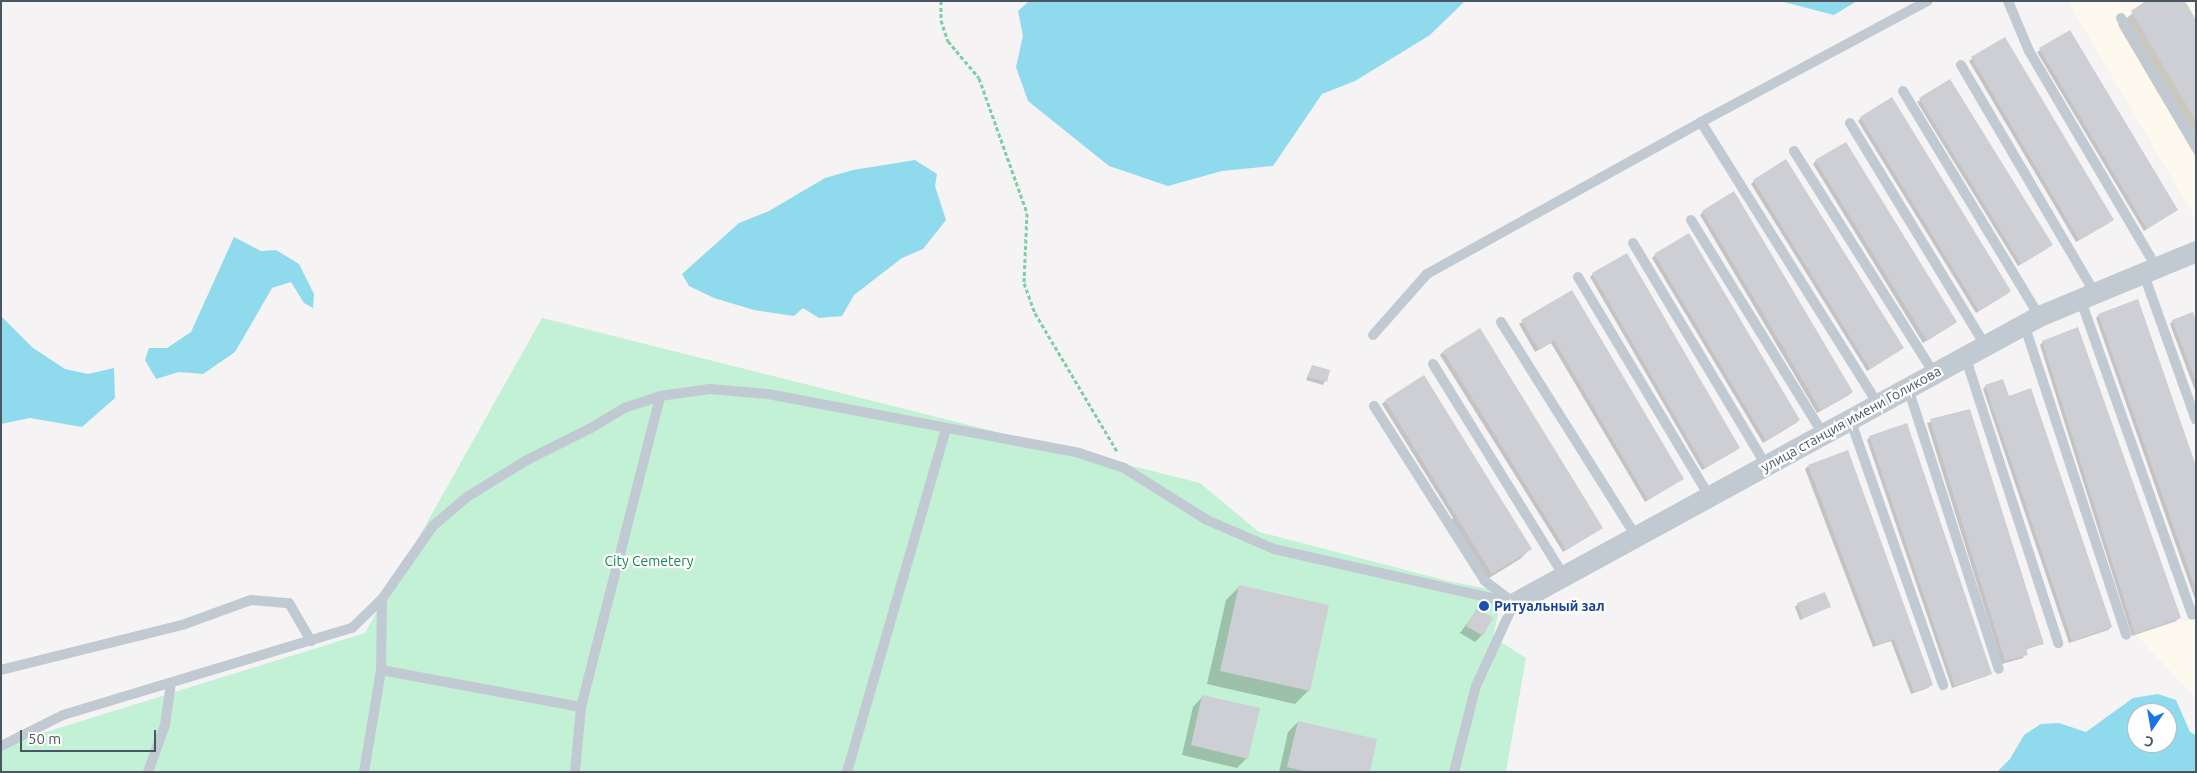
<!DOCTYPE html>
<meta charset="utf-8">
<style>
body{margin:0}
#map{position:relative;width:2197px;height:773px;overflow:hidden;background:#f5f3f3;font-family:Ubuntu,sans-serif}
div>[style]{position:absolute}
[style*='--x']{left:calc(var(--x)*1px);top:calc(var(--y)*1px);width:calc(var(--w)*1px);rotate:calc(var(--a)*1deg)}
.commercial>*{inset:0;background:#fdf9ef}
.green>*{inset:0;background:#c3f1d5}
.water>*{inset:0;background:#90daee}
.shadow>*{inset:0;background:#0003}
.building>*{inset:0;background:#cdcfd5}
.path>*{height:3px;margin-top:-1.5px;transform-origin:0;background:repeating-linear-gradient(90deg,#7ad0a6 0 4px,transparent 0 6.5px)}
.service>*{height:10px;margin:-5px;padding:0 5px;transform-origin:5px;border-radius:5px;background:#c1cad2}
.minor>*{height:21px;margin:-10.5px;padding:0 10.5px;transform-origin:10.5px;border-radius:10.5px;background:#c1cad2}
.dots>*{width:14px;height:14px;translate:-50% -50%;box-sizing:border-box;border:2px solid #fff;border-radius:50%}
span{translate:-50% -50%;white-space:nowrap;text-align:center;line-height:1.15;-webkit-text-stroke:4.5px #fff;paint-order:stroke}
.street-label{font-size:14px;color:#4a5661}
.park-label{font-size:14px;color:#17864f}
.transit-label{font-size:14px;color:#164399;font-weight:700}
.left{translate:0 -50%;text-align:left}
.frame{position:absolute;inset:0;border:2px solid #4a5661;pointer-events:none}
.north{position:absolute;left:2127px;top:703px;width:50px;height:50px;box-sizing:border-box;background:#fff;border:1px solid #b7bbc0;border-radius:50%;rotate:192deg;font-size:14px;font-weight:700;line-height:20px;text-align:center;color:#4a5661}
.north::after{content:'';display:block;margin:auto;width:18px;height:22px;background:#1a73e8;clip-path:polygon(50% 0,100% 100%,50% 72%,0 100%)}
.scale{position:absolute;left:20px;top:730px;width:136px;height:22px;box-sizing:border-box;border:2px solid #4a5661;border-top:0;padding-left:6px;font-size:15px;line-height:18px;white-space:nowrap;color:#4a5661;-webkit-text-stroke:4px #fff;paint-order:stroke}
</style>
<div id="map">
<div class="commercial">
<div style="clip-path:polygon(2068px 1px,2196px 1px,2196px 219px)"></div>
<div style="clip-path:polygon(2196px 618px,2196px 698px,2135px 634px)"></div>
</div>
<div class="green">
<div style="clip-path:polygon(542px 318px,1200px 483px,1259px 532px,1448px 581px,1503px 592px,1493px 637px,1526px 658px,1506px 772px,1px 772px,1px 746px,365px 633px)"></div>
</div>
<div class="water">
<div style="clip-path:polygon(1029px 1px,1465px 1px,1430px 35px,1355px 81px,1322px 94px,1273px 166px,1222px 171px,1168px 186px,1109px 166px,1028px 101px,1016px 67px,1023px 36px,1018px 11px)"></div>
<div style="clip-path:polygon(1780px 1px,1857px 1px,1834px 15px)"></div>
<div style="clip-path:polygon(915px 160px,937px 174px,935px 186px,946px 220px,923px 249px,902px 258px,854px 295px,842px 316px,819px 318px,803px 308px,794px 316px,754px 310px,714px 298px,689px 286px,682px 274px,739px 223px,769px 211px,825px 178px,853px 170px)"></div>
<div style="clip-path:polygon(234px 237px,261px 251px,276px 250px,299px 264px,314px 294px,313px 308px,304px 303px,291px 282px,272px 288px,235px 352px,203px 374px,179px 372px,156px 379px,145px 360px,149px 348px,167px 348px,191px 332px)"></div>
<div style="clip-path:polygon(1px 316px,33px 348px,65px 369px,88px 374px,114px 368px,115px 398px,82px 427px,30px 418px,1px 424px)"></div>
<div style="clip-path:polygon(evenodd,2158px 694px,2176px 700px,2190px 732px,2196px 735px,2196px 772px,1997px 772px,2010px 759px,2024px 735px,2041px 724px,2059px 723px,2086px 732px,2133px 698px,2158px 694px,2137px 713px,2167px 713px,2167px 743px,2137px 743px,2137px 713px)"></div>
</div>
<div class="shadow">
<div style="clip-path:polygon(2148px 1px,2196px 22px,2196px 157px,2118px 25px)"></div>
<div style="clip-path:polygon(2069px 32px,2176px 210px,2144px 231px,2037px 52px)"></div>
<div style="clip-path:polygon(2004px 39px,2109px 223px,2076px 242px,1969px 61px)"></div>
<div style="clip-path:polygon(1950px 81px,2048px 248px,2018px 266px,1917px 102px)"></div>
<div style="clip-path:polygon(1861px 118px,2010px 291px,2007px 294px,1976px 313px,1858px 121px)"></div>
<div style="clip-path:polygon(1816px 161px,1952px 325px,1923px 343px,1813px 164px)"></div>
<div style="clip-path:polygon(1754px 181px,1902px 348px,1899px 351px,1867px 371px,1751px 184px)"></div>
<div style="clip-path:polygon(1703px 212px,1852px 392px,1849px 395px,1817px 413px,1700px 215px)"></div>
<div style="clip-path:polygon(1655px 255px,1799px 420px,1796px 423px,1763px 443px,1652px 258px)"></div>
<div style="clip-path:polygon(1593px 274px,1738px 448px,1735px 451px,1702px 470px,1590px 277px)"></div>
<div style="clip-path:polygon(1572px 292px,1682px 479px,1645px 502px,1551px 343px,1535px 352px,1519px 324px)"></div>
<div style="clip-path:polygon(2099px 315px,2196px 469px,2196px 602px,2096px 318px)"></div>
<div style="clip-path:polygon(2173px 321px,2196px 324px,2196px 393px,2170px 324px)"></div>
<div style="clip-path:polygon(2043px 342px,2179px 618px,2176px 621px,2132px 636px,2040px 345px)"></div>
<div style="clip-path:polygon(1443px 352px,1599px 530px,1563px 552px,1440px 355px)"></div>
<div style="clip-path:polygon(1312px 366px,1329px 371px,1323px 385px,1306px 380px)"></div>
<div style="clip-path:polygon(1986px 386px,2111px 627px,2108px 630px,2069px 643px,1983px 389px)"></div>
<div style="clip-path:polygon(1385px 401px,1530px 549px,1520px 559px,1481px 583px,1446px 525px,1453px 518px,1382px 404px)"></div>
<div style="clip-path:polygon(1969px 411px,2042px 644px,2025px 650px,2023px 658px,2002px 664px,1927px 423px)"></div>
<div style="clip-path:polygon(1870px 437px,1990px 673px,1987px 676px,1952px 688px,1867px 440px)"></div>
<div style="clip-path:polygon(1808px 466px,1931px 685px,1928px 688px,1911px 694px,1891px 641px,1873px 647px,1805px 469px)"></div>
<div style="clip-path:polygon(1240px 586px,1309px 690px,1295px 704px,1207px 684px,1226px 600px)"></div>
<div style="clip-path:polygon(1798px 604px,1829px 607px,1800px 620px,1795px 607px)"></div>
<div style="clip-path:polygon(1477px 610px,1482px 635px,1475px 642px,1460px 633px)"></div>
<div style="clip-path:polygon(1203px 696px,1247px 758px,1237px 768px,1182px 755px,1193px 707px)"></div>
<div style="clip-path:polygon(1298px 722px,1369px 772px,1279px 772px,1288px 732px)"></div>
</div>
<div class="building">
<div style="clip-path:polygon(2146px 1px,2185px 1px,2196px 20px,2196px 121px,2131px 11px)"></div>
<div style="clip-path:polygon(2070px 30px,2178px 210px,2147px 229px,2039px 48px)"></div>
<div style="clip-path:polygon(2005px 37px,2114px 220px,2079px 240px,1971px 57px)"></div>
<div style="clip-path:polygon(1950px 79px,2053px 245px,2021px 264px,1919px 98px)"></div>
<div style="clip-path:polygon(1892px 97px,2011px 291px,1979px 311px,1860px 117px)"></div>
<div style="clip-path:polygon(1846px 142px,1957px 322px,1927px 341px,1815px 160px)"></div>
<div style="clip-path:polygon(1786px 159px,1904px 348px,1870px 369px,1753px 180px)"></div>
<div style="clip-path:polygon(1734px 191px,1853px 392px,1821px 411px,1702px 211px)"></div>
<div style="clip-path:polygon(1689px 233px,1800px 420px,1766px 441px,1654px 254px)"></div>
<div style="clip-path:polygon(1627px 253px,1740px 448px,1705px 468px,1592px 273px)"></div>
<div style="clip-path:polygon(1572px 290px,1684px 479px,1648px 500px,1554px 340px,1539px 350px,1521px 320px)"></div>
<div style="clip-path:polygon(2138px 299px,2196px 466px,2196px 590px,2098px 314px)"></div>
<div style="clip-path:polygon(2193px 312px,2196px 321px,2196px 382px,2172px 320px)"></div>
<div style="clip-path:polygon(2078px 327px,2181px 618px,2135px 634px,2042px 341px)"></div>
<div style="clip-path:polygon(1480px 328px,1603px 528px,1566px 550px,1443px 351px)"></div>
<div style="clip-path:polygon(1312px 365px,1330px 370px,1327px 382px,1308px 377px)"></div>
<div style="clip-path:polygon(1424px 375px,1532px 549px,1492px 574px,1385px 400px)"></div>
<div style="clip-path:polygon(2003px 379px,2009px 396px,2031px 388px,2112px 627px,2072px 641px,1985px 385px)"></div>
<div style="clip-path:polygon(1970px 409px,2044px 644px,2026px 648px,2028px 655px,2005px 661px,1930px 419px)"></div>
<div style="clip-path:polygon(1907px 423px,1992px 674px,1955px 686px,1869px 436px)"></div>
<div style="clip-path:polygon(1848px 450px,1933px 685px,1914px 692px,1894px 639px,1876px 645px,1808px 465px)"></div>
<div style="clip-path:polygon(1239px 585px,1329px 605px,1310px 691px,1220px 671px)"></div>
<div style="clip-path:polygon(1825px 592px,1831px 607px,1803px 618px,1797px 603px)"></div>
<div style="clip-path:polygon(1477px 608px,1493px 618px,1483px 636px,1466px 626px)"></div>
<div style="clip-path:polygon(1202px 695px,1260px 708px,1248px 759px,1191px 745px)"></div>
<div style="clip-path:polygon(1298px 721px,1377px 739px,1370px 772px,1308px 772px,1287px 767px)"></div>
</div>
<div class="path">
<div style="--x:941;--y:1;--w:19;--a:90"></div>
<div style="--x:941;--y:20;--w:22;--a:72"></div>
<div style="--x:948;--y:41;--w:48;--a:50"></div>
<div style="--x:979;--y:78;--w:143;--a:70.4"></div>
<div style="--x:1027;--y:213;--w:70;--a:92.5"></div>
<div style="--x:1024;--y:283;--w:32;--a:70"></div>
<div style="--x:1035;--y:313;--w:161;--a:59.3"></div>
</div>
<div class="service">
<div style="--x:2008;--y:1;--w:54;--a:67.2"></div>
<div style="--x:2029;--y:51;--w:251;--a:59.5"></div>
<div style="--x:2121;--y:18;--w:149;--a:59.8"></div>
<div style="--x:1961;--y:65;--w:263;--a:59.6"></div>
<div style="--x:1903;--y:91;--w:263;--a:58.8"></div>
<div style="--x:1701;--y:122;--w:333;--a:57.9"></div>
<div style="--x:1850;--y:123;--w:260;--a:58.7"></div>
<div style="--x:1794;--y:151;--w:262;--a:57.8"></div>
<div style="--x:1691;--y:220;--w:251;--a:58.3"></div>
<div style="--x:1633;--y:243;--w:259;--a:59.1"></div>
<div style="--x:2143;--y:272;--w:157;--a:70.3"></div>
<div style="--x:1578;--y:277;--w:255;--a:59.1"></div>
<div style="--x:2080;--y:298;--w:336;--a:70.5"></div>
<div style="--x:1501;--y:322;--w:253;--a:57.8"></div>
<div style="--x:2024;--y:324;--w:327;--a:71.8"></div>
<div style="--x:1373;--y:335;--w:81;--a:-48.5"></div>
<div style="--x:1427;--y:274;--w:313;--a:-29"></div>
<div style="--x:1701;--y:122;--w:257;--a:-28.1"></div>
<div style="--x:1965;--y:356;--w:302;--a:72"></div>
<div style="--x:1433;--y:364;--w:249;--a:58.3"></div>
<div style="--x:1908;--y:388;--w:295;--a:72.1"></div>
<div style="--x:1374;--y:406;--w:207;--a:57.6"></div>
<div style="--x:1485;--y:581;--w:34;--a:37"></div>
<div style="--x:1850;--y:419;--w:282;--a:70.7"></div>
<div style="--x:1;--y:670;--w:190;--a:-14"></div>
<div style="--x:185;--y:624;--w:70;--a:-20"></div>
<div style="--x:251;--y:600;--w:38;--a:5"></div>
<div style="--x:289;--y:603;--w:44;--a:59.9"></div>
<div style="--x:381;--y:670;--w:203;--a:10.5"></div>
<div style="--x:1;--y:746;--w:69;--a:-26.6"></div>
<div style="--x:63;--y:715;--w:302;--a:-16.8"></div>
<div style="--x:352;--y:628;--w:42;--a:-44"></div>
<div style="--x:382;--y:599;--w:89;--a:-55.1"></div>
<div style="--x:433;--y:526;--w:45;--a:-40.5"></div>
<div style="--x:467;--y:497;--w:70;--a:-31.7"></div>
<div style="--x:527;--y:460;--w:72;--a:-26.6"></div>
<div style="--x:591;--y:428;--w:39;--a:-31"></div>
<div style="--x:624;--y:408;--w:38;--a:-18"></div>
<div style="--x:660;--y:396;--w:50;--a:-8"></div>
<div style="--x:710;--y:389;--w:58;--a:4.9"></div>
<div style="--x:768;--y:394;--w:317;--a:10.7"></div>
<div style="--x:1079;--y:453;--w:47;--a:18.4"></div>
<div style="--x:1124;--y:468;--w:98;--a:32.1"></div>
<div style="--x:1207;--y:520;--w:73;--a:23.4"></div>
<div style="--x:1274;--y:549;--w:246;--a:12.7"></div>
<div style="--x:148;--y:772;--w:50;--a:-70.1"></div>
<div style="--x:165;--y:725;--w:42;--a:-81.9"></div>
<div style="--x:364;--y:772;--w:103;--a:-80.5"></div>
<div style="--x:381;--y:670;--w:71;--a:-89.2"></div>
<div style="--x:575;--y:772;--w:65;--a:-84.7"></div>
<div style="--x:581;--y:707;--w:321;--a:-75.7"></div>
<div style="--x:847;--y:772;--w:358;--a:-73.9"></div>
<div style="--x:1454;--y:772;--w:89;--a:-75.7"></div>
<div style="--x:1476;--y:686;--w:91;--a:-65.4"></div>
</div>
<div class="minor">
<div style="--x:1514;--y:603;--w:598;--a:-28.66"></div>
<div style="--x:2039;--y:316;--w:170;--a:-22.5"></div>
</div>
<div class="dots">
<div style="left:1484px;top:606px;background:#1a4fb4"></div>
</div>
<div class="street-label">
<span style="left:1851px;top:419px;rotate:-29deg">улица станция имени Голикова</span>
</div>
<div class="park-label">
<span style="left:649px;top:561px">City Cemetery</span>
</div>
<div class="transit-label">
<span class="left" style="left:1494px;top:606px">Ритуальный зал</span>
</div>
<div class="frame"></div>
<div class="north">С</div>
<div class="scale">50 m</div>
</div>
